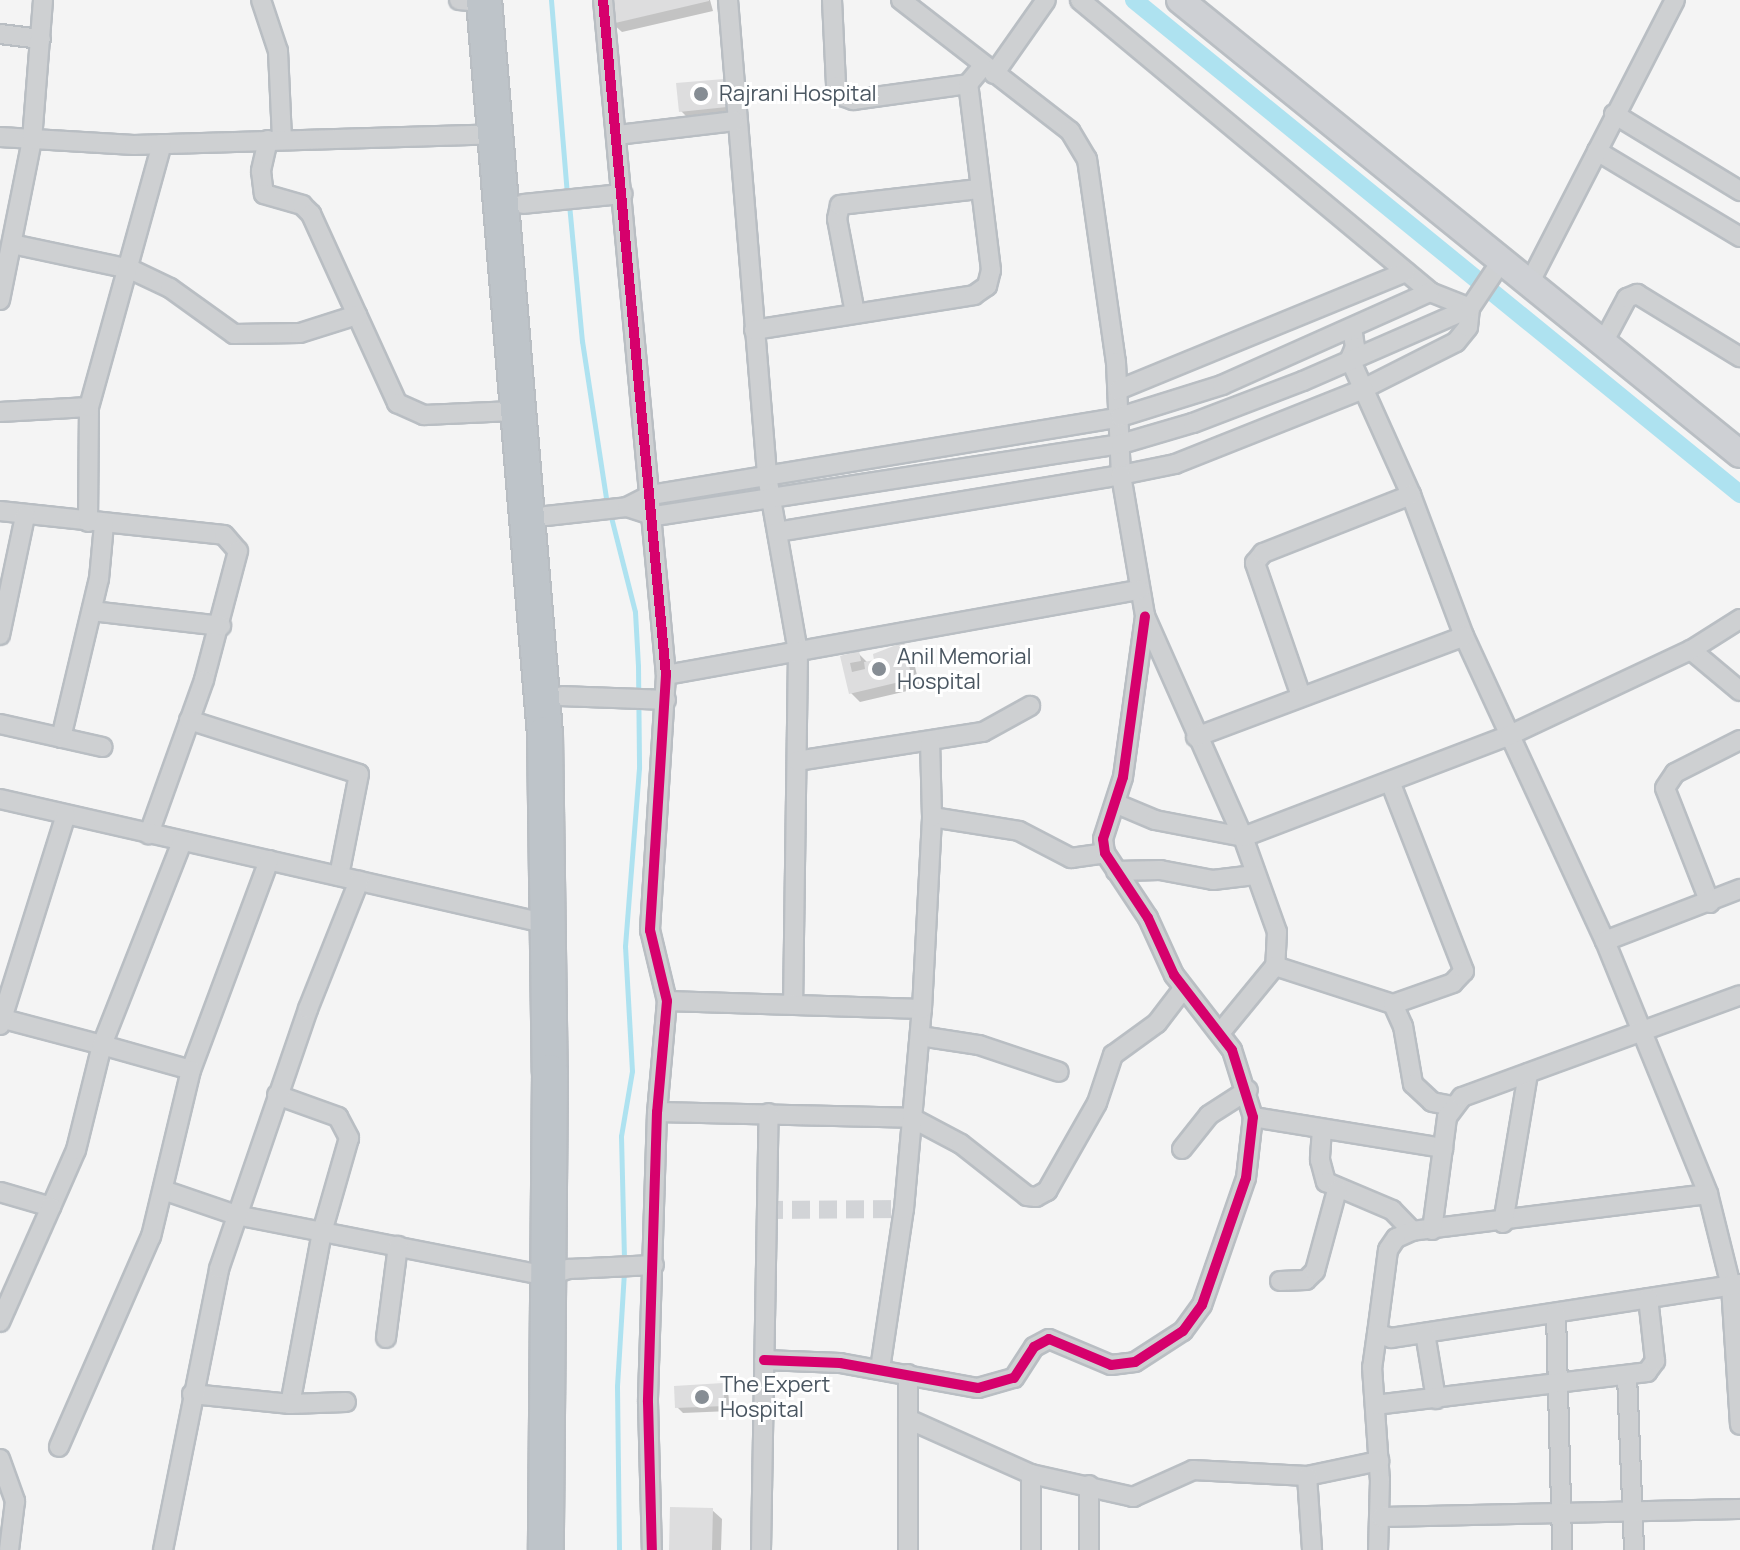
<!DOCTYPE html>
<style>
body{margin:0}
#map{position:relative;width:1740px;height:1550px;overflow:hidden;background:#f4f4f4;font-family:Manrope,sans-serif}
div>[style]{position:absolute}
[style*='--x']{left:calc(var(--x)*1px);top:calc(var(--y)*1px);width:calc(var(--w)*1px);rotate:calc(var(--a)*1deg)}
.shadow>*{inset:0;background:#0003}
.stream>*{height:5px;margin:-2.5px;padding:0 2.5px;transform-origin:2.5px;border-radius:2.5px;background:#aee2f0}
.canal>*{height:18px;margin:-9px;padding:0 9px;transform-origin:9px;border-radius:9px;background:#aee2f0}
.building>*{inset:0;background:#ddddde}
.street-tunnel>*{height:18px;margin-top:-9px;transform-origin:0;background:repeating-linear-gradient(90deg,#d2d4d7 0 18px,transparent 0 27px)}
.roads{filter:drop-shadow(2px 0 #b9bec3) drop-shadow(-2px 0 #b9bec3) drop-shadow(0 2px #b9bec3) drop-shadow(0 -2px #b9bec3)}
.street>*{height:18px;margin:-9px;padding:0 9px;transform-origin:9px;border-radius:9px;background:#ced0d2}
.secondary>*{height:26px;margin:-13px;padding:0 13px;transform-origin:13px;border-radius:13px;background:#ced0d4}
.highway>*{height:34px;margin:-17px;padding:0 17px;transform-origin:17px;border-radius:17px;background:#bec4c9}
.cycleway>*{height:10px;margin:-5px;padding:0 5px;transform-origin:5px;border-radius:5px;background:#d6006c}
.dots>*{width:22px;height:22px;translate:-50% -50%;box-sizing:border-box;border:4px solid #fff;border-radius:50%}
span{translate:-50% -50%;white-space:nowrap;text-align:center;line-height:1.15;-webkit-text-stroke:6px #fff;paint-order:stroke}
.poi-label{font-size:22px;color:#4a5661}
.left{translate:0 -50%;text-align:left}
</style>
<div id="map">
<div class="shadow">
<div style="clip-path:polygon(607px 0,710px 0,713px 11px,622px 32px,612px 23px)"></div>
<div style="clip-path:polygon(723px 81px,733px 90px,735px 116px,690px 120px,681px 111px)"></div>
<div style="clip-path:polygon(903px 645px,912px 654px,920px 688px,860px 702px,851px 693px,842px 657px,858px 653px,868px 663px)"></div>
<div style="clip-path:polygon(723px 1385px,728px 1391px,730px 1411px,683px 1413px,677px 1407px)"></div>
<div style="clip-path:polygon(712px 1510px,722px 1519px,721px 1550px,671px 1550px)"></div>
</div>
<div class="stream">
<div style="--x:551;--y:0;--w:195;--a:85.3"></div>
<div style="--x:569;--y:204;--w:138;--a:84.6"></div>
<div style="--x:582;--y:341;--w:165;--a:81.3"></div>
<div style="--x:610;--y:513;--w:102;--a:75.8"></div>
<div style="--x:635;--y:612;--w:54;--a:86.8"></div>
<div style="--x:638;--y:666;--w:102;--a:89.4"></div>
<div style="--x:639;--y:768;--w:179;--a:94.5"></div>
<div style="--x:625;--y:946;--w:125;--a:86.8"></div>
<div style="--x:632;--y:1071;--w:66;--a:99.6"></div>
<div style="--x:621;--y:1136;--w:126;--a:88.6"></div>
<div style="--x:619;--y:1550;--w:164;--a:-90.7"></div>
<div style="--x:617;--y:1386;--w:114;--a:-86.5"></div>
</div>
<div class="canal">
<div style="--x:1134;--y:0;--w:782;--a:39.19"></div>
</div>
<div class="building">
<div style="clip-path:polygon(605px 0,709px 0,709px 1px,611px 24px)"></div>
<div style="clip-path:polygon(724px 79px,727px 107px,679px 112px,676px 83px)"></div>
<div style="clip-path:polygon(904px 642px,912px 679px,849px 694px,840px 656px,859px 651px,861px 661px,850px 663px,852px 672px,865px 669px,864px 662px,874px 660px,873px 654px)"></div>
<div style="clip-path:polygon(723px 1383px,725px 1406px,675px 1408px,674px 1386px)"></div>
<div style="clip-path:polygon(670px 1507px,713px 1508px,712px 1550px,669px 1550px)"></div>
</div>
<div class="street-tunnel">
<div style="--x:765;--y:1210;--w:139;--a:-0.4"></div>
</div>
<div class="roads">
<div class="street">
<div style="--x:261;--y:0;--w:54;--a:71.6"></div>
<div style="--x:278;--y:51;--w:88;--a:87.4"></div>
<div style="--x:459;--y:0;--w:25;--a:5"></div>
<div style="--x:603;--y:0;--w:678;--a:84.67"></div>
<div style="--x:666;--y:675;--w:256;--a:93.6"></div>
<div style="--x:650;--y:930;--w:73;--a:76.5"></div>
<div style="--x:667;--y:1001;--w:111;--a:95.1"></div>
<div style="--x:657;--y:1112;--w:290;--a:91.8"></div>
<div style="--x:648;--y:1402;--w:148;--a:88.5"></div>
<div style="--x:728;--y:0;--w:478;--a:85.3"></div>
<div style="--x:767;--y:476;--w:179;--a:80"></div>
<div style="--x:798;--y:652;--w:350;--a:90.8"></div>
<div style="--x:832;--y:0;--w:86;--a:87.3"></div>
<div style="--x:836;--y:86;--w:12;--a:59"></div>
<div style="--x:842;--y:96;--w:12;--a:20"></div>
<div style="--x:853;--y:100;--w:116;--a:-7.9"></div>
<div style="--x:901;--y:0;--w:214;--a:37.8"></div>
<div style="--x:1070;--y:131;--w:33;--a:59"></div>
<div style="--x:1087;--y:159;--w:205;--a:81.9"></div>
<div style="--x:1116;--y:362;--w:113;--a:87.5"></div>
<div style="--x:1121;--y:475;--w:55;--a:-11.5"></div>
<div style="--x:1175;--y:464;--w:202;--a:-21.7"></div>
<div style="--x:1363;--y:389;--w:104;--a:-26.8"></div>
<div style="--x:1456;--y:342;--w:19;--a:-51"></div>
<div style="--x:1468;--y:327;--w:19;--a:-84"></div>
<div style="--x:1080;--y:0;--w:456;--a:39.8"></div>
<div style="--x:1430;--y:292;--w:43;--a:21.8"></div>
<div style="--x:0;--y:34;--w:41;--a:7"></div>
<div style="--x:994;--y:74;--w:90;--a:-54.9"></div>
<div style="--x:1614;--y:114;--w:148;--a:31.4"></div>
<div style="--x:617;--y:135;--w:118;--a:-6.8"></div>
<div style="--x:0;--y:137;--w:134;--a:3.4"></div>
<div style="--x:134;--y:145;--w:362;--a:-1.7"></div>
<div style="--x:268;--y:140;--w:32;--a:103"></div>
<div style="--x:261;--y:171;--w:23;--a:83"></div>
<div style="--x:264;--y:194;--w:40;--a:16"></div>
<div style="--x:302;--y:205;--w:13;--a:45"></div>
<div style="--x:311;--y:214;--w:208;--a:65.5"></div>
<div style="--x:397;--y:403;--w:30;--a:24"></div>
<div style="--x:424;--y:415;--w:92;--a:-2.5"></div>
<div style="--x:1597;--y:151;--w:167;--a:31"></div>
<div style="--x:523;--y:204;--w:100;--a:-5.8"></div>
<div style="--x:12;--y:244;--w:121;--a:12"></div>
<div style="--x:130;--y:269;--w:44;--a:25.4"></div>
<div style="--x:170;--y:288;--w:79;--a:35.7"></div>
<div style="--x:234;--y:334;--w:66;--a:-0.9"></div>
<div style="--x:300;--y:333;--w:60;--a:-17.5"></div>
<div style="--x:1531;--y:280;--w:315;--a:-62.8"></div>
<div style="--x:0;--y:300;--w:163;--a:-78.7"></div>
<div style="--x:32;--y:140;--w:140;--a:-85.5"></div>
<div style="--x:855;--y:313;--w:96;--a:-100.8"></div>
<div style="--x:837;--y:219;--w:14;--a:-78"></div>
<div style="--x:840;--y:205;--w:139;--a:-6.6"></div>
<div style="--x:1352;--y:328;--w:19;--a:81"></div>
<div style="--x:1355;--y:347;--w:13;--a:113"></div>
<div style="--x:1350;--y:359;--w:149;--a:65.8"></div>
<div style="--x:1411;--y:495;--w:151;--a:69.4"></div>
<div style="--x:1464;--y:636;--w:336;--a:65.2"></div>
<div style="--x:1605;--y:941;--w:273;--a:67.8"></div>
<div style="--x:1708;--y:1194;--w:95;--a:76"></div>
<div style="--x:1731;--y:1286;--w:139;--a:86.3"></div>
<div style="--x:754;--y:330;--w:223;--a:-9"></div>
<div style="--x:974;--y:295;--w:16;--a:-35"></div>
<div style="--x:987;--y:286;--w:16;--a:-76"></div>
<div style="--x:991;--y:270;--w:187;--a:-97"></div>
<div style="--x:968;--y:84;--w:23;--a:-50"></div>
<div style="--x:1604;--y:341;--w:49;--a:-61.9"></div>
<div style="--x:1627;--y:298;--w:11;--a:-22"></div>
<div style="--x:1637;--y:294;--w:121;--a:31.5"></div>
<div style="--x:1118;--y:390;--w:311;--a:-22.3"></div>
<div style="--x:0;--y:412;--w:89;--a:-3.2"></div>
<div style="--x:627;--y:507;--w:29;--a:18"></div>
<div style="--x:655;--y:516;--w:472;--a:-8.8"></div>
<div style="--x:1121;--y:444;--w:75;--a:-16.3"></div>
<div style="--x:1193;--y:423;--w:118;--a:-20.9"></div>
<div style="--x:1303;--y:381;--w:182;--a:-23.6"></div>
<div style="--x:1470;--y:308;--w:58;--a:-56.3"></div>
<div style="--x:0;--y:511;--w:225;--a:6.1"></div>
<div style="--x:224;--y:535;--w:21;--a:49"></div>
<div style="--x:238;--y:551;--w:133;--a:104.8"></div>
<div style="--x:204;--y:680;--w:164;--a:109.7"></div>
<div style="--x:546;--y:516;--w:81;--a:-6.3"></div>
<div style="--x:627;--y:507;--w:27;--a:-27"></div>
<div style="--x:651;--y:495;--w:475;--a:-9.4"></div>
<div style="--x:1120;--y:417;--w:107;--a:-17.4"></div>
<div style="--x:1222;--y:385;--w:228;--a:-24.1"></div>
<div style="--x:88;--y:522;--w:115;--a:-89.5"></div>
<div style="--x:89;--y:407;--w:273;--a:-74.5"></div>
<div style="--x:777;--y:532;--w:349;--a:-9.4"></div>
<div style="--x:1121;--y:475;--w:143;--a:80.3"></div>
<div style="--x:1145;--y:616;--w:242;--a:66.1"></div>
<div style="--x:1243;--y:837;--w:101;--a:70.3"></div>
<div style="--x:1277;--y:932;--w:34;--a:93"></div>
<div style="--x:1275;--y:966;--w:87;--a:129.4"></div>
<div style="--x:92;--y:611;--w:130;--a:6.6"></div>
<div style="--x:0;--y:635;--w:122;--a:-78.1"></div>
<div style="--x:1691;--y:650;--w:64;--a:39.9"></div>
<div style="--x:666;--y:675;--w:481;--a:-10.2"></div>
<div style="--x:562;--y:696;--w:104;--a:2.2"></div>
<div style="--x:1301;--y:696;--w:141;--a:-109.1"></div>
<div style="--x:1255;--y:563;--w:13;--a:-51"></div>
<div style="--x:1263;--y:553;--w:159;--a:-21.4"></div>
<div style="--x:189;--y:720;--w:178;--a:17.6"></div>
<div style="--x:359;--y:774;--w:104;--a:101.1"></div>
<div style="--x:0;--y:724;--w:105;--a:12.7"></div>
<div style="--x:1196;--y:737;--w:286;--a:-20.6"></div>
<div style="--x:61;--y:738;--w:163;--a:-76.6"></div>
<div style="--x:99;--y:579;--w:55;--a:-84.8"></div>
<div style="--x:797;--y:761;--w:188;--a:-8.9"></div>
<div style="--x:983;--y:732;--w:54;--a:-29"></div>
<div style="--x:1391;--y:784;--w:201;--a:68.7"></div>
<div style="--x:1464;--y:971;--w:16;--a:133"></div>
<div style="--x:1453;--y:983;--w:64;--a:160.7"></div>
<div style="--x:0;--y:799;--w:562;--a:12.85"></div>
<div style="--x:1117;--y:804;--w:41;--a:22.8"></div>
<div style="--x:1155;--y:820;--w:90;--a:10.9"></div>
<div style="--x:1243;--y:837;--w:286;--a:-20.9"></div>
<div style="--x:1510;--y:735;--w:200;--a:-25.2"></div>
<div style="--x:1691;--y:650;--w:58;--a:-32.3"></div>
<div style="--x:932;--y:817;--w:88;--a:9.1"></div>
<div style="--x:1019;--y:831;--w:59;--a:27.4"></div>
<div style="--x:1071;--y:858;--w:34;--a:-8"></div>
<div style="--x:1116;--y:871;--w:44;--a:-1.3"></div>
<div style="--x:1160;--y:870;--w:54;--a:10.7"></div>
<div style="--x:1213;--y:880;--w:42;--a:-6.8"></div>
<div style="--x:1710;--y:903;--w:123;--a:-111.4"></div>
<div style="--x:1665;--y:788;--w:18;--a:-56"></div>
<div style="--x:1675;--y:773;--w:73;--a:-26.9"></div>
<div style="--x:1605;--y:941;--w:145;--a:-21.1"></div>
<div style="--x:1275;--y:966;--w:124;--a:17.9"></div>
<div style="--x:1393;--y:1004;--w:24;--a:66"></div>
<div style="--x:1403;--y:1026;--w:59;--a:80.2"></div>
<div style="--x:1413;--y:1084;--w:26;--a:43"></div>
<div style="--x:1432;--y:1102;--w:20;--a:11"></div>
<div style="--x:667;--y:1001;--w:255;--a:1.8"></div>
<div style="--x:0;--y:1018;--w:106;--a:14.8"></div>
<div style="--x:102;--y:1045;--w:218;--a:-68.5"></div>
<div style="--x:0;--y:1025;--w:220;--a:-72.6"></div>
<div style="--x:920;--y:1036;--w:60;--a:8.7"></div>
<div style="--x:979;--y:1045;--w:84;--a:18.6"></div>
<div style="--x:191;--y:1070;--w:224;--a:-69.6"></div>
<div style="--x:277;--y:1095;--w:65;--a:19.8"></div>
<div style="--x:338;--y:1117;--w:24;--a:62"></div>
<div style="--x:349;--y:1138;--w:98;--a:106"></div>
<div style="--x:322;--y:1232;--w:175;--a:100.5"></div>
<div style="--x:657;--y:1112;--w:255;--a:1.3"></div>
<div style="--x:912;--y:1118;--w:55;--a:28"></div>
<div style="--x:961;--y:1144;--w:84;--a:38.2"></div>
<div style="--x:1027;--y:1196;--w:9;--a:6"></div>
<div style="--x:1036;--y:1197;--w:13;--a:-29"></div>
<div style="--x:1047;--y:1191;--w:101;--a:-60.4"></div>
<div style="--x:1097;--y:1103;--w:51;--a:-71.6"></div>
<div style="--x:1113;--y:1055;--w:54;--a:-36"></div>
<div style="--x:1157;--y:1023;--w:43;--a:-52.6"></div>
<div style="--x:1253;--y:1117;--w:193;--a:9.3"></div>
<div style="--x:1322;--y:1129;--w:31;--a:94"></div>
<div style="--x:1320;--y:1160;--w:23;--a:75"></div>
<div style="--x:1326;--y:1182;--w:72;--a:23"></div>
<div style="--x:1392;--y:1210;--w:29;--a:46"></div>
<div style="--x:1182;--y:1149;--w:43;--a:-51.5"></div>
<div style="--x:1209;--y:1115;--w:46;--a:-32.7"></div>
<div style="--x:166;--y:1191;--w:74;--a:18.9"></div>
<div style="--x:236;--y:1215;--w:317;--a:11.1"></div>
<div style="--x:547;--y:1276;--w:23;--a:-18"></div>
<div style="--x:569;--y:1269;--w:85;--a:-2.7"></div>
<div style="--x:0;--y:1192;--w:53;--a:16.4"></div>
<div style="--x:51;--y:1207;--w:62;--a:-66.3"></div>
<div style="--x:76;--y:1150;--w:108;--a:-76.1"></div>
<div style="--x:102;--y:1045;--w:92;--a:15.7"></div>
<div style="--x:191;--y:1070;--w:171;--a:103.5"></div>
<div style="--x:151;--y:1236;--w:230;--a:113.6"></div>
<div style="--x:1708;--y:1194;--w:298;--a:172.9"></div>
<div style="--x:1412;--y:1231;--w:17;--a:156"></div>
<div style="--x:1396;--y:1238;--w:14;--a:124"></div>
<div style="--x:1388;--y:1250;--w:84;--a:97.5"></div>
<div style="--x:1377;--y:1333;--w:15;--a:20"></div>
<div style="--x:1391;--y:1338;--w:353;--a:-8.8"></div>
<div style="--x:1503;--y:1223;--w:152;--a:-80.5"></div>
<div style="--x:1432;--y:1230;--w:114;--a:-82.4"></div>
<div style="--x:1447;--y:1117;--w:25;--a:-53"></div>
<div style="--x:1462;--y:1097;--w:296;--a:-20.1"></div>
<div style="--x:1280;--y:1281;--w:26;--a:-2"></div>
<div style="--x:1306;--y:1280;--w:13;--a:-45"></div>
<div style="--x:1315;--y:1271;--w:84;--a:-74.8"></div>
<div style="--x:1556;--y:1313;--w:237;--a:88.5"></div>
<div style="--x:0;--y:1322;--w:126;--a:-66.1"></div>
<div style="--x:1377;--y:1333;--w:34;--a:98"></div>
<div style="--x:1372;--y:1367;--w:113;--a:86"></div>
<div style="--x:1380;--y:1480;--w:70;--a:91.6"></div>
<div style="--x:1425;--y:1333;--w:67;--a:80.5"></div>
<div style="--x:386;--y:1338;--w:93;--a:-82.6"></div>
<div style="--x:764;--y:1360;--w:76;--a:2.3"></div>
<div style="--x:840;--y:1363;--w:140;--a:10.3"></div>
<div style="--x:978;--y:1388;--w:37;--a:-16"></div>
<div style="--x:1014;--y:1378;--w:37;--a:-57"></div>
<div style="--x:1034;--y:1347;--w:17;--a:-28"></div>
<div style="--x:1049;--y:1339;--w:67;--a:22.8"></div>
<div style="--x:1111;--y:1365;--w:24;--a:-7"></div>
<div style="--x:1135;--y:1362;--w:57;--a:-32.9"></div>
<div style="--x:1183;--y:1331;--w:32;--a:-54"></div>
<div style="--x:1202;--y:1305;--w:134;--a:-70.9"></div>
<div style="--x:1246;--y:1178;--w:61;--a:-83.5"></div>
<div style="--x:1253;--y:1117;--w:70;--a:-107.4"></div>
<div style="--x:1232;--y:1050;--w:95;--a:-127.7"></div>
<div style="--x:1174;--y:975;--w:63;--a:-114.5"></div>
<div style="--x:1148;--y:918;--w:78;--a:-123.5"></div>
<div style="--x:1105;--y:853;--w:14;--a:-98"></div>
<div style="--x:1103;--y:839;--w:65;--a:-72.1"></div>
<div style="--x:1123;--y:777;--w:162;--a:-82.2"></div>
<div style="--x:880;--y:1369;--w:162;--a:-81.5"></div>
<div style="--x:904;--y:1209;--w:201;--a:-84.9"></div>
<div style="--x:922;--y:1009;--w:192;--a:-87"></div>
<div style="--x:932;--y:817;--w:74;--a:-91.5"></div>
<div style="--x:1627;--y:1375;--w:175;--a:87.7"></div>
<div style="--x:192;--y:1394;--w:99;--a:5.8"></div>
<div style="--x:290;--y:1404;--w:56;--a:-2"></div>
<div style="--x:1375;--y:1405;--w:274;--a:-6.9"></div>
<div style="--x:1647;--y:1372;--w:14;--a:-54"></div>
<div style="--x:1655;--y:1361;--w:63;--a:-96.3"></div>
<div style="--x:908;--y:1419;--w:135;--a:24.1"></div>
<div style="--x:1031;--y:1474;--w:105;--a:12.7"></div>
<div style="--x:1133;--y:1497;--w:66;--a:-24.2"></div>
<div style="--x:1193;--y:1470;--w:114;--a:3"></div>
<div style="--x:1307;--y:1476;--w:74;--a:-11.8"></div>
<div style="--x:0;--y:1459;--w:45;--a:70.3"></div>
<div style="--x:15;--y:1501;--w:49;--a:97"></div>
<div style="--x:1031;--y:1474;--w:76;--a:90"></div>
<div style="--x:1307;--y:1476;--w:74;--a:86.1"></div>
<div style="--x:1089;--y:1485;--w:65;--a:90"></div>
<div style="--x:1381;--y:1517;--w:359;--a:-1.3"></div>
<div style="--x:163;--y:1550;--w:287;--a:-78.7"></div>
<div style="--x:219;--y:1269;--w:275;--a:-71.1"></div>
<div style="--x:308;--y:1009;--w:138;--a:-68.3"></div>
<div style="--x:761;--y:1550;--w:437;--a:-89"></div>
<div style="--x:908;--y:1550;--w:176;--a:-90"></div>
</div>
<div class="secondary">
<div style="--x:1180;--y:0;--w:721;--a:39.03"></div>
</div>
<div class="highway">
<div style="--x:484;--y:0;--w:737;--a:85.25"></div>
<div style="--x:545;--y:734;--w:338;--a:89.2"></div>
<div style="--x:550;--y:1072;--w:478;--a:90.5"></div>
</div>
</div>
<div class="cycleway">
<div style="--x:603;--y:0;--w:678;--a:84.67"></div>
<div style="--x:666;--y:675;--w:256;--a:93.6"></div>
<div style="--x:650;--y:930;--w:73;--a:76.5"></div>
<div style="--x:667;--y:1001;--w:111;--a:95.1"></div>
<div style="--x:657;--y:1112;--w:290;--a:91.8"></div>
<div style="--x:648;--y:1402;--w:148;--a:88.5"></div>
<div style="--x:764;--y:1360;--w:76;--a:2.3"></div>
<div style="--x:840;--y:1363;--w:140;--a:10.3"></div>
<div style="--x:978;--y:1388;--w:37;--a:-16"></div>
<div style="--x:1014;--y:1378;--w:37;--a:-57"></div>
<div style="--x:1034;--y:1347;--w:17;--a:-28"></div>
<div style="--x:1049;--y:1339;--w:67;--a:22.8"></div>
<div style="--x:1111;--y:1365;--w:24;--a:-7"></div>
<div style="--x:1135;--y:1362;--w:57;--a:-32.9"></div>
<div style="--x:1183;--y:1331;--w:32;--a:-54"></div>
<div style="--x:1202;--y:1305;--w:134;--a:-70.9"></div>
<div style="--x:1246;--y:1178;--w:61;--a:-83.5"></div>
<div style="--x:1253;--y:1117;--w:70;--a:-107.4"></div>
<div style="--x:1232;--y:1050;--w:95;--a:-127.7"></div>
<div style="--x:1174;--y:975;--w:63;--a:-114.5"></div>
<div style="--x:1148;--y:918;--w:78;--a:-123.5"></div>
<div style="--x:1105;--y:853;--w:14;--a:-98"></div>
<div style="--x:1103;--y:839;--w:65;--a:-72.1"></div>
<div style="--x:1123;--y:777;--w:162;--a:-82.2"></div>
</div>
<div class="dots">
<div style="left:701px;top:94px;background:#868d94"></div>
<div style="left:879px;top:669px;background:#868d94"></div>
<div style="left:702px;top:1397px;background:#868d94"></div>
</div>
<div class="poi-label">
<span class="left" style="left:719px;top:94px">Rajrani Hospital</span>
<span class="left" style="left:897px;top:669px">Anil Memorial<br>Hospital</span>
<span class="left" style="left:720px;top:1397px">The Expert<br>Hospital</span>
</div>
</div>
